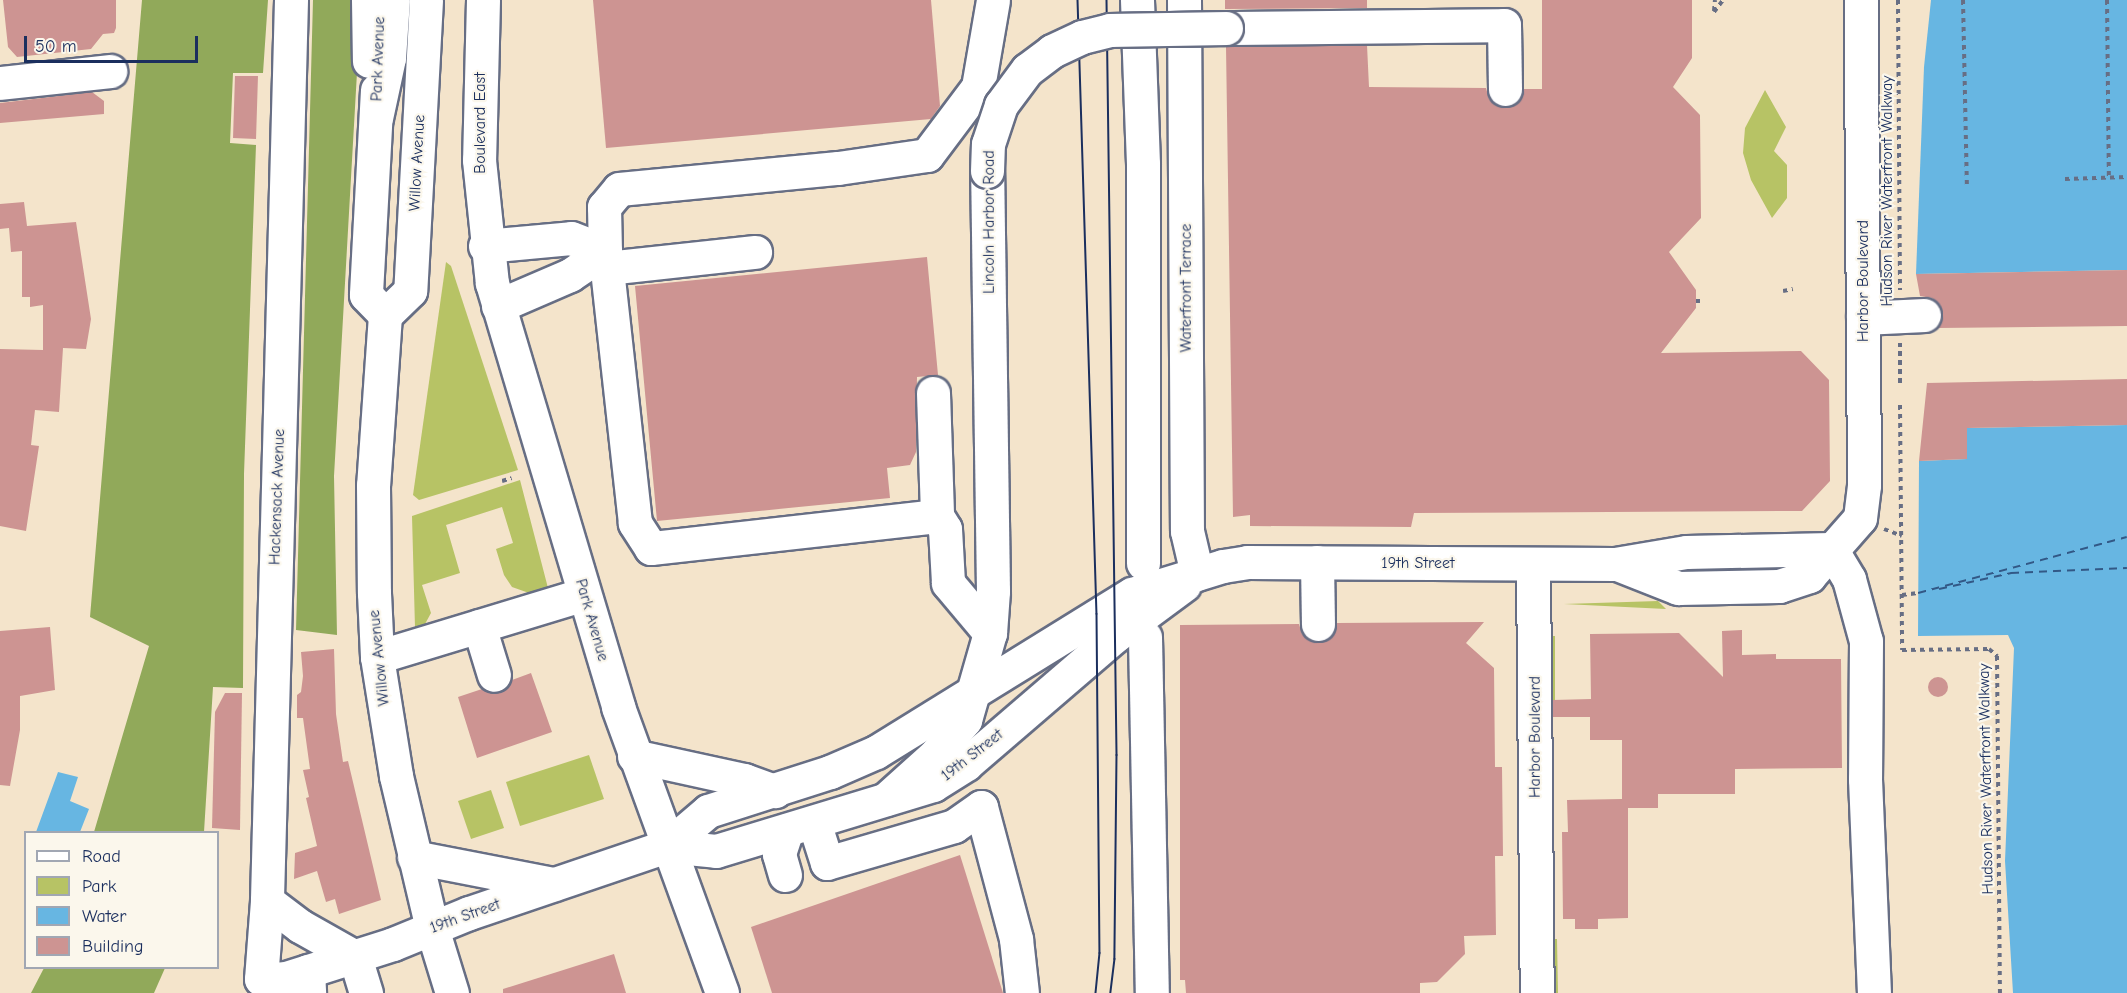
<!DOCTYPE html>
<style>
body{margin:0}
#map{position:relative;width:2127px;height:993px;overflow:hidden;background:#f4e4cb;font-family:"Comic Neue",sans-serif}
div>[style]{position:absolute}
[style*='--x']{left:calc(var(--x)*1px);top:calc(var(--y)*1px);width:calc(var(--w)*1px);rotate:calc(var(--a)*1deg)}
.green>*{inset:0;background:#b7c365}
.forest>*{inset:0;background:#91a95a}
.water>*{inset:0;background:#67b6e2}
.ferry>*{height:1.5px;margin-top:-0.75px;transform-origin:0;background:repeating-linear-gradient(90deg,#325886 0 8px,transparent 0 14px)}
.building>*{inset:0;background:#cd9492}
.round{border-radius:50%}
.path>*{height:4px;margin-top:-2px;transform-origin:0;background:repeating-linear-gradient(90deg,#676e84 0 4.5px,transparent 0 9px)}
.roads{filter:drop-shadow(2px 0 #676e84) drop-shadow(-2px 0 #676e84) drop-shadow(0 2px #676e84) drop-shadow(0 -2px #676e84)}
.minor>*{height:33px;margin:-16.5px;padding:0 16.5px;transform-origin:16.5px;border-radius:16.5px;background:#fff}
.major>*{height:33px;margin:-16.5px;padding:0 16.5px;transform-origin:16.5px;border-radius:16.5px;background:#fff}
.highway>*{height:33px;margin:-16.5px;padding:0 16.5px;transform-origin:16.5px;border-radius:16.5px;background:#fff}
.tram>*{height:1.5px;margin:-0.75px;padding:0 0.75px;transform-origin:0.75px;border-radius:0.75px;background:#1b2f5e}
.bridges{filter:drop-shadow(2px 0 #676e84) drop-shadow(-2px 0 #676e84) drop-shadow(0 2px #676e84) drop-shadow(0 -2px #676e84)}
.minor-bridge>*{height:33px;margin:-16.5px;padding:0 16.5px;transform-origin:16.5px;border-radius:16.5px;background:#fff}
span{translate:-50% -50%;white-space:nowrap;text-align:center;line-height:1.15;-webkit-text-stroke:4.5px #fbf7ec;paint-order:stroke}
.street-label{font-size:16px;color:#1b2f5e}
.legend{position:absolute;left:24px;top:831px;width:195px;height:138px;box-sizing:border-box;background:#fbf7ec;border:2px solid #a1a7b3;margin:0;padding:8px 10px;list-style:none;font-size:18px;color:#1b2f5e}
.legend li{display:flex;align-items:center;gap:12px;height:30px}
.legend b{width:30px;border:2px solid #a1a7b3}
.scale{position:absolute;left:24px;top:36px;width:174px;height:27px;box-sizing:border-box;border:3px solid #1b2f5e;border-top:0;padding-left:8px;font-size:18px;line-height:21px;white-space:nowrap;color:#1b2f5e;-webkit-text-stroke:4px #fbf7ec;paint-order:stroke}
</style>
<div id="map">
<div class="green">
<div style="clip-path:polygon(1765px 90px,1786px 127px,1774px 151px,1787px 165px,1787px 198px,1772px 218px,1751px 180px,1743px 153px,1745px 128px)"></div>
<div style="clip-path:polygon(446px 262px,451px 266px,518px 470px,419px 500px,413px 495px)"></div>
<div style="clip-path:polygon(520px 480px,548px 588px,529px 593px,512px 587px,504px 575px,496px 549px,513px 543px,502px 507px,446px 525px,460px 573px,422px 585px,431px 613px,425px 624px,415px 628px,412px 516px)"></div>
<div style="clip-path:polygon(1658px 601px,1666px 609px,1564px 604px)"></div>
<div style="clip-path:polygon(1547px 636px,1555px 636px,1555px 706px,1548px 706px)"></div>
<div style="clip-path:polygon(589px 755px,604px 799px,520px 826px,506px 782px)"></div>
<div style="clip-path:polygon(491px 790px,504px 828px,471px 839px,458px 801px)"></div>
<div style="clip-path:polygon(1550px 939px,1557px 939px,1558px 993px,1550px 993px)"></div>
</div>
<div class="forest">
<div style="clip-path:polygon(142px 0,268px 0,263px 73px,233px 73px,230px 143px,256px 145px,244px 474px,243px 688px,213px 687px,204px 832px,94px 832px,149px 646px,90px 617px)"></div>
<div style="clip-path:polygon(313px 0,356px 0,360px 20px,334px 476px,337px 635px,296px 630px)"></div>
<div style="clip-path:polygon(44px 968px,165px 968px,154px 993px,31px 993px)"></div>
</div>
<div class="water">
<div style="clip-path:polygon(1931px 0,2127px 0,2127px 270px,1916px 274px,1924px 67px)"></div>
<div style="clip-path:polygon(2127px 425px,2127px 993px,2013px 993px,2005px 861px,2014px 648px,2008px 635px,1918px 636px,1919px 461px,1967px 459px,1967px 428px)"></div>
<div style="clip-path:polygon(58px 772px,78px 777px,70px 801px,89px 809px,80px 832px,36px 832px)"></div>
</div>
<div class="ferry">
<div style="--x:1939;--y:589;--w:74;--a:-12.5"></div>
<div style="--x:2011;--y:573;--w:116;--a:-2.5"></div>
<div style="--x:1918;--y:593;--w:216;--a:-15"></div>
</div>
<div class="building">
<div style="clip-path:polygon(3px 0,116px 0,116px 28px,114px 33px,103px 34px,91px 49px,17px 57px,8px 47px)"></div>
<div style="clip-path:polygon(593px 0,931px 0,940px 106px,931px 119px,606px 148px)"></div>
<div style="clip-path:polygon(1225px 0,1367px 0,1367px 8px,1225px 9px)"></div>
<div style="clip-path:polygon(1542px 0,1692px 0,1692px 58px,1673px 87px,1700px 115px,1701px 218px,1669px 252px,1696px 290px,1696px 308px,1661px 353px,1801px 351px,1829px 380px,1830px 481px,1802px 511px,1414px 513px,1411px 527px,1250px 526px,1250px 515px,1233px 517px,1226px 47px,1367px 45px,1369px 87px,1486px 88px,1489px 99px,1506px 108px,1521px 99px,1524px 89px,1542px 89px)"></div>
<div style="clip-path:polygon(235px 76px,258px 76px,256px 139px,233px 138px)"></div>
<div style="clip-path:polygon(92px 92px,104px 101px,104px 114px,0 123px,0 103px)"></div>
<div style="clip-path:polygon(24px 202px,27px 226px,76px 222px,91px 319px,86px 349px,63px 348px,59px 412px,35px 410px,31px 445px,39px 446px,26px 531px,0 526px,0 349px,43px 350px,43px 305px,30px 307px,30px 297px,22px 297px,22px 251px,11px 252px,9px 228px,0 229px,0 204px)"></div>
<div style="clip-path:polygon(927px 257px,938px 375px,917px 377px,916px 452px,910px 465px,887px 468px,890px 498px,657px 521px,635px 286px)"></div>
<div style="clip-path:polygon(2127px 270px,2127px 326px,1937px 328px,1943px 315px,1940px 305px,1932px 298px,1920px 296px,1916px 274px)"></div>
<div style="clip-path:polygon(2127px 379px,2127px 425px,1967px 428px,1967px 459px,1919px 461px,1927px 383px)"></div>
<div style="clip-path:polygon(1484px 622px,1466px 643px,1494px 668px,1495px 767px,1502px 767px,1503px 856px,1495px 856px,1496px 935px,1464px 936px,1465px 954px,1437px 982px,1420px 983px,1420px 993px,1186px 993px,1185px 980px,1180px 980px,1180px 625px,1299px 624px,1302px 634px,1318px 643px,1328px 640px,1337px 623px)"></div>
<div style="clip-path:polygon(50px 627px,55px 690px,20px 696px,20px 730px,10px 786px,0 785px,0 631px)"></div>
<div style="clip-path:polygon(1742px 630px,1742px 655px,1776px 654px,1776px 659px,1841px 659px,1842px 768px,1735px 769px,1735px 794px,1658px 794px,1658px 808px,1628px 808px,1628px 918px,1598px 919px,1598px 929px,1575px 929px,1575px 919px,1563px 919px,1562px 832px,1568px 832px,1567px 800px,1622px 799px,1622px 740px,1590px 740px,1590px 717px,1553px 717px,1553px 700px,1591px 699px,1590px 634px,1679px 633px,1723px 677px,1722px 631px)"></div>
<div style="clip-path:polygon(334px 649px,336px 714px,343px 762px,348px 761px,381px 900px,339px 914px,335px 899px,326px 902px,317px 871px,294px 879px,295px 853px,317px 846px,306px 798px,309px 797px,303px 770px,310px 769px,303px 718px,297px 718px,297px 695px,301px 692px,303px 676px,301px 652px)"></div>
<div style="clip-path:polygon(531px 673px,552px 732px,477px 758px,458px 697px,482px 689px,500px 693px,512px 680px)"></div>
<div class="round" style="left:1928px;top:677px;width:20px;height:20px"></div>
<div style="clip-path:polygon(225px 693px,242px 693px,240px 830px,212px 828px,215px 712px)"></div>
<div style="clip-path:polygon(960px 855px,1003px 993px,772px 993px,751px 927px)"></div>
<div style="clip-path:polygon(614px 954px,626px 993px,503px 993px,503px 989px)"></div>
</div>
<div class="path">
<div style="--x:1898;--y:0;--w:290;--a:89.6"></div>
<div style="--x:1963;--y:0;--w:186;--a:88.8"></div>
<div style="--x:2107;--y:0;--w:178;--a:89.4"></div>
<div style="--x:1714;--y:11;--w:11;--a:-85"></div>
<div style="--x:1714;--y:12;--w:15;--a:-53"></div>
<div style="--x:2065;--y:179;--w:62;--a:-1.8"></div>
<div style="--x:1783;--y:291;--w:10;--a:-11"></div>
<div style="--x:1696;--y:301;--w:5;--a:0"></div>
<div style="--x:1900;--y:383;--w:40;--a:-90"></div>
<div style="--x:1900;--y:405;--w:245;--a:89.5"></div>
<div style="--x:1902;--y:650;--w:87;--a:-0.7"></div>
<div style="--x:1989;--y:649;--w:11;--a:41"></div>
<div style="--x:1997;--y:656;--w:337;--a:89.5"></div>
<div style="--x:502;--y:481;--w:10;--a:-17"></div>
<div style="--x:1884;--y:529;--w:19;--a:21"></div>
<div style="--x:1902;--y:595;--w:16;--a:-7"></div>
</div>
<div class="roads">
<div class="minor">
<div style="--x:1137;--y:0;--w:164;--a:87.9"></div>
<div style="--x:1143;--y:164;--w:399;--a:90"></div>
<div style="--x:1184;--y:0;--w:531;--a:89.68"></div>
<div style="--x:1187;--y:531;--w:44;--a:76.9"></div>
<div style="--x:1226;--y:28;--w:278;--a:-0.6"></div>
<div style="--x:1504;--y:25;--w:64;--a:89.1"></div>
<div style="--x:0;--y:83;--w:111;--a:-6.2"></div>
<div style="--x:485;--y:246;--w:86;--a:-5.3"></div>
<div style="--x:571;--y:238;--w:36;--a:21"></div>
<div style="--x:607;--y:268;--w:149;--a:-6.2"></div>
<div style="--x:498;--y:306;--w:78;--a:-23.3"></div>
<div style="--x:570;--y:275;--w:42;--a:-34.4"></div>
<div style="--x:1863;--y:318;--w:61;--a:-2.8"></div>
<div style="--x:933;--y:393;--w:123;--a:88.1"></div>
<div style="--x:937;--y:516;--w:288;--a:173.6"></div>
<div style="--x:651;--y:548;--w:30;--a:-123"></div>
<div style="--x:635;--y:523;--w:274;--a:-96.3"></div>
<div style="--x:605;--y:251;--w:44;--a:-91.3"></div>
<div style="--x:604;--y:207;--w:23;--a:-50"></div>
<div style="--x:619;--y:189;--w:220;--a:-5.5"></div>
<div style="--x:838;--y:168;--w:90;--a:-8.3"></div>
<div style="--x:927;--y:155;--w:85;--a:-53.1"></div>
<div style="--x:978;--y:87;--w:88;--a:-80.2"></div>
<div style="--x:937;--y:516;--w:15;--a:58"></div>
<div style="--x:945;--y:529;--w:54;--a:86.8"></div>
<div style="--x:948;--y:583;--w:65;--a:50"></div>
<div style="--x:1831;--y:549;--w:35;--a:59"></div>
<div style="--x:1849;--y:579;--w:64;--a:74.7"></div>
<div style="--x:1866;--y:641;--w:138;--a:90.4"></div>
<div style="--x:1865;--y:779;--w:214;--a:87.6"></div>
<div style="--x:1317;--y:562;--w:62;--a:89.1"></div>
<div style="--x:1533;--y:564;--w:429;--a:89.5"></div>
<div style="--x:1617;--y:564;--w:66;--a:21.5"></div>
<div style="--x:1678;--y:588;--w:101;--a:-1.1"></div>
<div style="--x:1779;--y:586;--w:32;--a:-18"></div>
<div style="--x:1809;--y:576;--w:77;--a:-48.7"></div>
<div style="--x:1860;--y:518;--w:33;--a:-83"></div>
<div style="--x:1864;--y:485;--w:485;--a:-90.4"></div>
<div style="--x:479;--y:626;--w:51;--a:73"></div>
<div style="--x:1145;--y:637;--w:356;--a:88.9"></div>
<div style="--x:377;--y:657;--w:216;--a:-16.9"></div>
<div style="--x:886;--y:799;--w:67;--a:-42"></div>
<div style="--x:936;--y:754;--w:45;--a:-49.5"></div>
<div style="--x:965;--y:720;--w:91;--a:-74"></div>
<div style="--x:990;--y:633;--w:42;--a:-85.9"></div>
<div style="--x:993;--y:591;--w:420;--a:-90.8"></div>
<div style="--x:814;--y:822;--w:43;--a:72.4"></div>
<div style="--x:827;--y:863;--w:132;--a:-16.2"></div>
<div style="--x:954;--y:826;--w:33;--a:-35"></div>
<div style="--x:981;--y:807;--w:137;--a:75.1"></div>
<div style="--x:1016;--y:939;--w:54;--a:83.7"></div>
<div style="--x:667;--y:846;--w:54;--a:-40.5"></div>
<div style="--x:708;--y:811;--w:128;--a:-17.7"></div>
<div style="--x:830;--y:772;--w:50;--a:-23.5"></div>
<div style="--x:876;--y:752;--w:301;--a:-31.7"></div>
<div style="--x:1132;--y:594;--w:95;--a:-17.1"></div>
<div style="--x:1223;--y:566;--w:24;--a:-9"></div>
<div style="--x:1247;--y:562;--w:368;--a:0.3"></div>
<div style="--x:1615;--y:564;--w:72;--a:-9.6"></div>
<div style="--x:1686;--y:552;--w:145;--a:-1.2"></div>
<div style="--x:667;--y:846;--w:49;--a:5.8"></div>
<div style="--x:716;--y:851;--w:227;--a:-16.9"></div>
<div style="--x:933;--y:785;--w:39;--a:-32"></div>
<div style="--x:966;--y:764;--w:196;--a:-40.7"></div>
<div style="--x:1115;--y:636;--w:86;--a:-36.5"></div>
<div style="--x:785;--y:875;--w:22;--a:-106"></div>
<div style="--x:779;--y:854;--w:25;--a:-72"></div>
<div style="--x:355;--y:957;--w:38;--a:73"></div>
<div style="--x:308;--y:971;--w:22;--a:87"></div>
</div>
<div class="major">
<div style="--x:291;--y:0;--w:901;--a:91.53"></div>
<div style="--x:267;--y:901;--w:78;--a:94.4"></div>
<div style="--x:261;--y:979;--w:25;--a:-2"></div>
<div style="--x:286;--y:978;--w:112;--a:-17.6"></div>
<div style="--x:393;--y:944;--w:82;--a:-22.2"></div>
<div style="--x:469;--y:913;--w:209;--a:-18.7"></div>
<div style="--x:426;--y:0;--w:291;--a:93.1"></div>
<div style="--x:410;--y:291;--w:35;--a:136"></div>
<div style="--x:385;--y:315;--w:170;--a:94"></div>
<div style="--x:373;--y:485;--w:108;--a:89.5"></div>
<div style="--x:374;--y:593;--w:64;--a:87.3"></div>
<div style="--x:377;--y:657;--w:121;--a:80.9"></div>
<div style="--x:396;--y:776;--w:156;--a:76.7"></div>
<div style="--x:432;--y:928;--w:68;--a:72.9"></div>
<div style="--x:483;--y:0;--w:160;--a:91.4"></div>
<div style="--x:479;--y:160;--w:124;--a:84"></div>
<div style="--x:492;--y:283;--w:442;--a:73.4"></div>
<div style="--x:618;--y:707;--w:304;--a:70"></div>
<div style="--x:377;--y:90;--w:205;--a:93.1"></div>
<div style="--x:366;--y:295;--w:28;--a:46"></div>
<div style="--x:634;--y:756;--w:113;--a:12.3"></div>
<div style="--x:744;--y:780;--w:33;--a:20"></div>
<div style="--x:414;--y:857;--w:142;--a:11"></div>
<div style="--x:267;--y:901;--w:41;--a:37.1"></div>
<div style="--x:300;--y:926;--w:63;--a:29.4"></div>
</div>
<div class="highway">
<div style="--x:368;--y:0;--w:61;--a:89.1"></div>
<div style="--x:376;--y:118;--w:61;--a:-77.8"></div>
<div style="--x:389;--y:58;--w:58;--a:-86.1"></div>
</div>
</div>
<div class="tram">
<div style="--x:1078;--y:0;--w:614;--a:88.23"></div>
<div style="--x:1097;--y:614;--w:339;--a:89.5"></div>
<div style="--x:1100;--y:953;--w:40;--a:95.7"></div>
<div style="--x:1107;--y:0;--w:755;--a:89.24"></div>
<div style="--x:1117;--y:755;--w:204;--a:90.6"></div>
<div style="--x:1115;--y:959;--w:34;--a:97"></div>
</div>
<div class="bridges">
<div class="minor-bridge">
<div style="--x:987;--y:171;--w:27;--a:-88"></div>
<div style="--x:988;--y:144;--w:41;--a:-71.6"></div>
<div style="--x:1001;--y:105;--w:44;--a:-53.4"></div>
<div style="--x:1027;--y:70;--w:31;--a:-37"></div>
<div style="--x:1052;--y:51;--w:33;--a:-25"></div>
<div style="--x:1082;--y:37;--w:29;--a:-14"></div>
<div style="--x:1110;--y:30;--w:116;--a:-1"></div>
</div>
</div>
<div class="street-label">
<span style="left:378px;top:59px;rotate:-88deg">Park Avenue</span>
<span style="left:480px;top:123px;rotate:-90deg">Boulevard East</span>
<span style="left:417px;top:163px;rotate:-87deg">Willow Avenue</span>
<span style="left:1887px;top:191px;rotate:-90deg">Hudson River Waterfront Walkway</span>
<span style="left:989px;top:222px;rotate:-90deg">Lincoln Harbor Road</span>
<span style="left:1863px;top:281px;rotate:-90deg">Harbor Boulevard</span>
<span style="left:1186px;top:288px;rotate:-90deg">Waterfront Terrace</span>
<span style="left:277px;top:497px;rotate:-88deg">Hackensack Avenue</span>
<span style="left:1418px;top:563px">19th Street</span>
<span style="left:592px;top:620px;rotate:74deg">Park Avenue</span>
<span style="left:379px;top:658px;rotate:-96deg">Willow Avenue</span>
<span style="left:1535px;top:737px;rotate:-90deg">Harbor Boulevard</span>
<span style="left:972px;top:755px;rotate:-38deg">19th Street</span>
<span style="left:1986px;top:779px;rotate:-91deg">Hudson River Waterfront Walkway</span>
<span style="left:465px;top:916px;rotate:-20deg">19th Street</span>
</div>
<ul class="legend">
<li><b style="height:8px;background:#fff"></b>Road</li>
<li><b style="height:16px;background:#b7c365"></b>Park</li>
<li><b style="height:16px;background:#67b6e2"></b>Water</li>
<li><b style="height:16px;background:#cd9492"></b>Building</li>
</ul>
<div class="scale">50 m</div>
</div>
